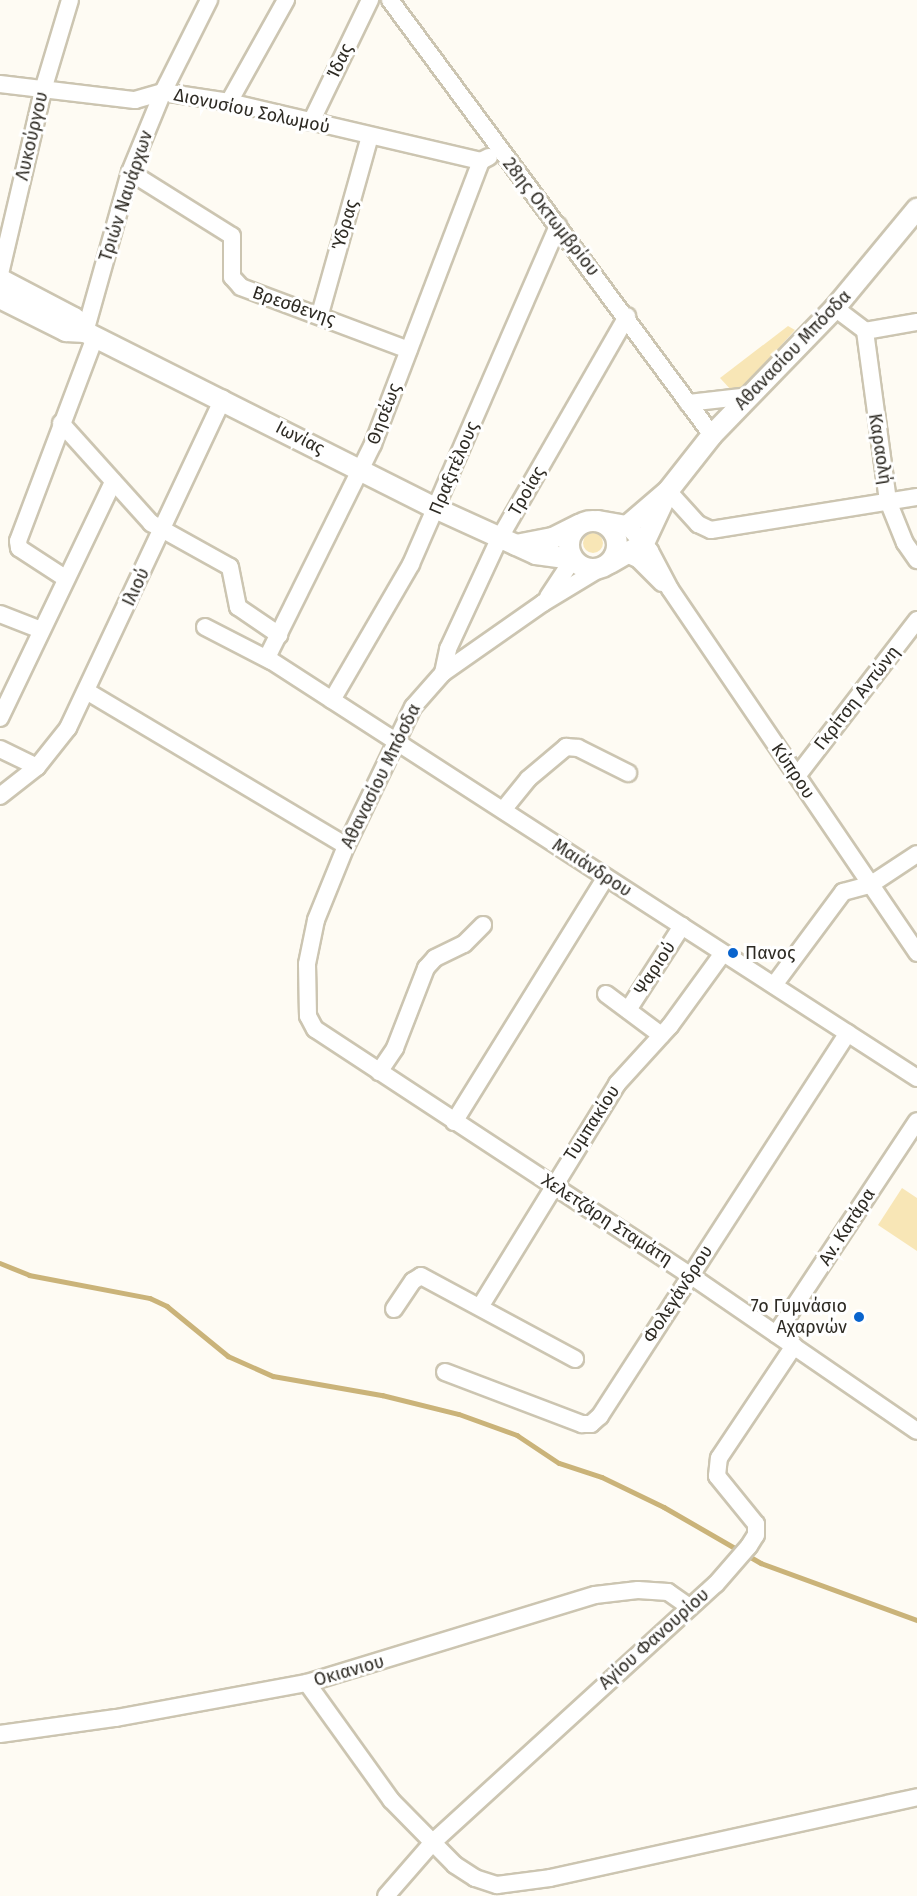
<!DOCTYPE html>
<meta charset="utf-8">
<style>
body{margin:0}
#map{position:relative;width:917px;height:1896px;overflow:hidden;background:#fefbf3;font-family:"Fira Sans",sans-serif}
div>[style]{position:absolute}
[style*='--x']{left:calc(var(--x)*1px);top:calc(var(--y)*1px);width:calc(var(--w)*1px);rotate:calc(var(--a)*1deg)}
.green>*{inset:0;background:#f8e6b6}
.round{border-radius:50%}
.stream>*{height:4.5px;margin:-2.25px;padding:0 2.25px;transform-origin:2.25px;border-radius:2.25px;background:#cab379}
.roads{filter:drop-shadow(2px 0 #ccc5b1) drop-shadow(-2px 0 #ccc5b1) drop-shadow(0 2px #ccc5b1) drop-shadow(0 -2px #ccc5b1)}
.minor>*{height:16px;margin:-8px;padding:0 8px;transform-origin:8px;border-radius:8px;background:#fff}
.major>*{height:20px;margin:-10px;padding:0 10px;transform-origin:10px;border-radius:10px;background:#fff}
.major>.ring{margin:-10px;padding:0;box-sizing:content-box;background:none;border:20px solid #fff;border-radius:50%}
.dots>*{width:16px;height:16px;translate:-50% -50%;box-sizing:border-box;border:3px solid #fff;border-radius:50%}
span{translate:-50% -50%;white-space:nowrap;text-align:center;line-height:1.15;-webkit-text-stroke:6px #fff;paint-order:stroke}
.street-label{font-size:18px;color:#2e2b24}
.poi-label{font-size:18px;color:#2e2b24}
.left{translate:0 -50%;text-align:left}
.right{translate:-100% -50%;text-align:right}
</style>
<div id="map">
<div class="green">
<div style="clip-path:polygon(788px 326px,795px 330px,743px 387px,732px 391px,720px 378px)"></div>
<div class="round" style="left:583px;top:533px;width:20px;height:20px"></div>
<div style="clip-path:polygon(902px 1188px,917px 1198px,917px 1251px,878px 1225px)"></div>
</div>
<div class="stream">
<div style="--x:0;--y:1263;--w:31;--a:22"></div>
<div style="--x:29;--y:1275;--w:123;--a:10.8"></div>
<div style="--x:150;--y:1298;--w:19;--a:25"></div>
<div style="--x:167;--y:1306;--w:79;--a:39.3"></div>
<div style="--x:228;--y:1356;--w:49;--a:24"></div>
<div style="--x:273;--y:1376;--w:111;--a:9.9"></div>
<div style="--x:382;--y:1395;--w:79;--a:13.9"></div>
<div style="--x:459;--y:1414;--w:62;--a:19.9"></div>
<div style="--x:517;--y:1435;--w:50;--a:33.7"></div>
<div style="--x:559;--y:1463;--w:45;--a:18"></div>
<div style="--x:602;--y:1477;--w:69;--a:25.8"></div>
<div style="--x:664;--y:1507;--w:112;--a:30"></div>
<div style="--x:761;--y:1563;--w:166;--a:20.1"></div>
</div>
<div class="roads">
<div class="minor">
<div style="--x:390;--y:0;--w:541;--a:53.49"></div>
<div style="--x:0;--y:84;--w:136;--a:6.8"></div>
<div style="--x:135;--y:100;--w:29;--a:-16"></div>
<div style="--x:163;--y:92;--w:67;--a:8.6"></div>
<div style="--x:229;--y:102;--w:259;--a:13.2"></div>
<div style="--x:481;--y:161;--w:9;--a:-27"></div>
<div style="--x:229;--y:102;--w:117;--a:-60.8"></div>
<div style="--x:311;--y:122;--w:136;--a:-64.2"></div>
<div style="--x:481;--y:161;--w:303;--a:110.9"></div>
<div style="--x:373;--y:444;--w:239;--a:116.4"></div>
<div style="--x:267;--y:658;--w:774;--a:32.87"></div>
<div style="--x:130;--y:172;--w:120;--a:32.1"></div>
<div style="--x:232;--y:236;--w:41;--a:90"></div>
<div style="--x:232;--y:277;--w:13;--a:48"></div>
<div style="--x:241;--y:287;--w:179;--a:20.6"></div>
<div style="--x:0;--y:274;--w:189;--a:-76.8"></div>
<div style="--x:43;--y:90;--w:94;--a:-73.3"></div>
<div style="--x:835;--y:308;--w:38;--a:37"></div>
<div style="--x:865;--y:331;--w:53;--a:-9.8"></div>
<div style="--x:320;--y:314;--w:185;--a:-74.3"></div>
<div style="--x:865;--y:331;--w:172;--a:82.3"></div>
<div style="--x:888;--y:501;--w:45;--a:68"></div>
<div style="--x:905;--y:543;--w:21;--a:55"></div>
<div style="--x:85;--y:332;--w:166;--a:-74.3"></div>
<div style="--x:130;--y:172;--w:87;--a:-67.6"></div>
<div style="--x:163;--y:92;--w:103;--a:-63.4"></div>
<div style="--x:688;--y:403;--w:61;--a:-6.5"></div>
<div style="--x:61;--y:423;--w:135;--a:48"></div>
<div style="--x:151;--y:523;--w:90;--a:29.1"></div>
<div style="--x:230;--y:567;--w:41;--a:78.7"></div>
<div style="--x:238;--y:607;--w:50;--a:34.3"></div>
<div style="--x:668;--y:491;--w:45;--a:47.7"></div>
<div style="--x:698;--y:524;--w:14;--a:25"></div>
<div style="--x:711;--y:530;--w:209;--a:-9.1"></div>
<div style="--x:627;--y:526;--w:34;--a:47"></div>
<div style="--x:650;--y:551;--w:43;--a:62.2"></div>
<div style="--x:670;--y:589;--w:440;--a:55.8"></div>
<div style="--x:626;--y:554;--w:13;--a:23"></div>
<div style="--x:638;--y:559;--w:34;--a:45"></div>
<div style="--x:601;--y:568;--w:68;--a:148.9"></div>
<div style="--x:543;--y:603;--w:122;--a:145"></div>
<div style="--x:443;--y:673;--w:45;--a:131.4"></div>
<div style="--x:413;--y:707;--w:154;--a:115.7"></div>
<div style="--x:346;--y:846;--w:80;--a:112.1"></div>
<div style="--x:316;--y:920;--w:45;--a:101.6"></div>
<div style="--x:307;--y:964;--w:52;--a:88.9"></div>
<div style="--x:308;--y:1016;--w:15;--a:62"></div>
<div style="--x:315;--y:1029;--w:448;--a:33.3"></div>
<div style="--x:690;--y:1275;--w:275;--a:34.5"></div>
<div style="--x:65;--y:578;--w:55;--a:-146.9"></div>
<div style="--x:19;--y:548;--w:7;--a:-98"></div>
<div style="--x:18;--y:541;--w:218;--a:-69.3"></div>
<div style="--x:548;--y:597;--w:45;--a:-56.7"></div>
<div style="--x:0;--y:614;--w:44;--a:21.3"></div>
<div style="--x:205;--y:627;--w:74;--a:27.3"></div>
<div style="--x:443;--y:673;--w:25;--a:-78"></div>
<div style="--x:448;--y:649;--w:121;--a:-65.1"></div>
<div style="--x:499;--y:539;--w:257;--a:-60.1"></div>
<div style="--x:88;--y:692;--w:300;--a:30.8"></div>
<div style="--x:332;--y:700;--w:157;--a:-59.8"></div>
<div style="--x:411;--y:564;--w:369;--a:-66.5"></div>
<div style="--x:0;--y:718;--w:262;--a:-64.4"></div>
<div style="--x:0;--y:749;--w:41;--a:25.9"></div>
<div style="--x:797;--y:776;--w:197;--a:-52.4"></div>
<div style="--x:0;--y:796;--w:47;--a:-38.1"></div>
<div style="--x:37;--y:767;--w:50;--a:-51.5"></div>
<div style="--x:68;--y:728;--w:364;--a:-64.8"></div>
<div style="--x:503;--y:810;--w:40;--a:-51"></div>
<div style="--x:528;--y:779;--w:50;--a:-40.1"></div>
<div style="--x:566;--y:747;--w:12;--a:5"></div>
<div style="--x:578;--y:748;--w:56;--a:26.6"></div>
<div style="--x:774;--y:985;--w:116;--a:-53.4"></div>
<div style="--x:843;--y:892;--w:28;--a:-15"></div>
<div style="--x:870;--y:885;--w:56;--a:-33.4"></div>
<div style="--x:606;--y:994;--w:69;--a:36.7"></div>
<div style="--x:628;--y:1010;--w:100;--a:-57.3"></div>
<div style="--x:379;--y:1072;--w:29;--a:-56"></div>
<div style="--x:395;--y:1048;--w:86;--a:-68.8"></div>
<div style="--x:426;--y:968;--w:13;--a:-48"></div>
<div style="--x:435;--y:958;--w:32;--a:-26"></div>
<div style="--x:464;--y:944;--w:27;--a:-45"></div>
<div style="--x:454;--y:1122;--w:288;--a:-58.2"></div>
<div style="--x:480;--y:1307;--w:262;--a:-58.4"></div>
<div style="--x:617;--y:1084;--w:79;--a:-47.6"></div>
<div style="--x:670;--y:1026;--w:90;--a:-54"></div>
<div style="--x:394;--y:1309;--w:34;--a:-56"></div>
<div style="--x:413;--y:1281;--w:9;--a:-32"></div>
<div style="--x:421;--y:1276;--w:175;--a:28.3"></div>
<div style="--x:776;--y:1334;--w:255;--a:-56.5"></div>
<div style="--x:445;--y:1372;--w:147;--a:20.8"></div>
<div style="--x:582;--y:1424;--w:9;--a:0"></div>
<div style="--x:591;--y:1424;--w:12;--a:-42"></div>
<div style="--x:600;--y:1416;--w:456;--a:-57.1"></div>
<div style="--x:307;--y:1683;--w:144;--a:54.3"></div>
<div style="--x:391;--y:1800;--w:91;--a:45.4"></div>
<div style="--x:455;--y:1865;--w:24;--a:33"></div>
<div style="--x:475;--y:1878;--w:23;--a:18"></div>
<div style="--x:497;--y:1885;--w:53;--a:-7.5"></div>
<div style="--x:550;--y:1878;--w:376;--a:-12.4"></div>
<div style="--x:0;--y:1734;--w:117;--a:-7.9"></div>
<div style="--x:116;--y:1718;--w:194;--a:-10.4"></div>
<div style="--x:307;--y:1683;--w:301;--a:-17"></div>
<div style="--x:595;--y:1595;--w:43;--a:-6.6"></div>
<div style="--x:638;--y:1590;--w:30;--a:4"></div>
<div style="--x:668;--y:1592;--w:24;--a:35"></div>
<div style="--x:386;--y:1896;--w:70;--a:-49"></div>
<div style="--x:432;--y:1843;--w:384;--a:-42.4"></div>
<div style="--x:716;--y:1584;--w:50;--a:-49"></div>
<div style="--x:749;--y:1546;--w:13;--a:-58"></div>
<div style="--x:756;--y:1535;--w:11;--a:-90"></div>
<div style="--x:756;--y:1524;--w:62;--a:-129.1"></div>
<div style="--x:717;--y:1476;--w:18;--a:-84"></div>
<div style="--x:719;--y:1458;--w:135;--a:-56.2"></div>
</div>
<div class="major">
<div style="--x:0;--y:279;--w:84;--a:27.8"></div>
<div style="--x:74;--y:318;--w:18;--a:52"></div>
<div style="--x:85;--y:332;--w:394;--a:26.7"></div>
<div style="--x:437;--y:509;--w:109;--a:24.4"></div>
<div style="--x:536;--y:554;--w:37;--a:8"></div>
<div style="--x:0;--y:298;--w:74;--a:26.6"></div>
<div style="--x:66;--y:331;--w:19;--a:3"></div>
<div class="ring" style="left:569px;top:521px;width:28px;height:28px"></div>
<div style="--x:598;--y:521;--w:29;--a:10"></div>
<div style="--x:627;--y:526;--w:54;--a:-40.5"></div>
<div style="--x:668;--y:491;--w:71;--a:-51.8"></div>
<div style="--x:712;--y:435;--w:177;--a:-45.9"></div>
<div style="--x:835;--y:308;--w:129;--a:-50.4"></div>
<div style="--x:516;--y:545;--w:38;--a:-11"></div>
<div style="--x:553;--y:538;--w:29;--a:-27"></div>
<div style="--x:610;--y:563;--w:39;--a:-30"></div>
<div style="--x:644;--y:543;--w:54;--a:-64.9"></div>
</div>
</div>
<div class="dots">
<div style="left:733px;top:953px;background:#0964cd"></div>
<div style="left:859px;top:1317px;background:#0964cd"></div>
</div>
<div class="street-label">
<span style="left:340px;top:61px;rotate:-64deg">Ίδας</span>
<span style="left:252px;top:111px;rotate:12deg">Διονυσίου Σολωμού</span>
<span style="left:32px;top:136px;rotate:-77deg">Λυκούργου</span>
<span style="left:126px;top:196px;rotate:-72deg">Τριών Ναυάρχων</span>
<span style="left:551px;top:217px;rotate:52deg">28ης Οκτωμβρίου</span>
<span style="left:345px;top:225px;rotate:-74deg">Ύδρας</span>
<span style="left:294px;top:306px;rotate:19deg">Βρεσθενης</span>
<span style="left:793px;top:350px;rotate:-46deg">Αθανασίου Μπόσδα</span>
<span style="left:384px;top:414px;rotate:-69deg">Θησέως</span>
<span style="left:300px;top:438px;rotate:27deg">Ιωνίας</span>
<span style="left:880px;top:449px;rotate:81deg">Καραολή</span>
<span style="left:454px;top:468px;rotate:-67deg">Πραξιτέλους</span>
<span style="left:527px;top:491px;rotate:-60deg">Τροίας</span>
<span style="left:136px;top:587px;rotate:-65deg">Ιλιού</span>
<span style="left:857px;top:698px;rotate:-52deg">Γκρίτση Αντώνη</span>
<span style="left:793px;top:771px;rotate:56deg">Κύπρου</span>
<span style="left:381px;top:776px;rotate:-64deg">Αθανασίου Μπόσδα</span>
<span style="left:592px;top:868px;rotate:33deg">Μαιάνδρου</span>
<span style="left:655px;top:968px;rotate:-57deg">Ψαριού</span>
<span style="left:592px;top:1123px;rotate:-57deg">Τυμπακίου</span>
<span style="left:607px;top:1220px;rotate:33deg">Χελετζάρη Σταμάτη</span>
<span style="left:847px;top:1227px;rotate:-57deg">Αν. Κατάρα</span>
<span style="left:678px;top:1294px;rotate:-57deg">Φολεγάνδρου</span>
<span style="left:654px;top:1639px;rotate:-42deg">Αγίου Φανουρίου</span>
<span style="left:349px;top:1671px;rotate:-16deg">Οκιανιου</span>
</div>
<div class="poi-label">
<span class="left" style="left:745px;top:953px">Πανος</span>
<span class="right" style="left:847px;top:1317px">7ο Γυμνάσιο<br>Αχαρνών</span>
</div>
</div>
